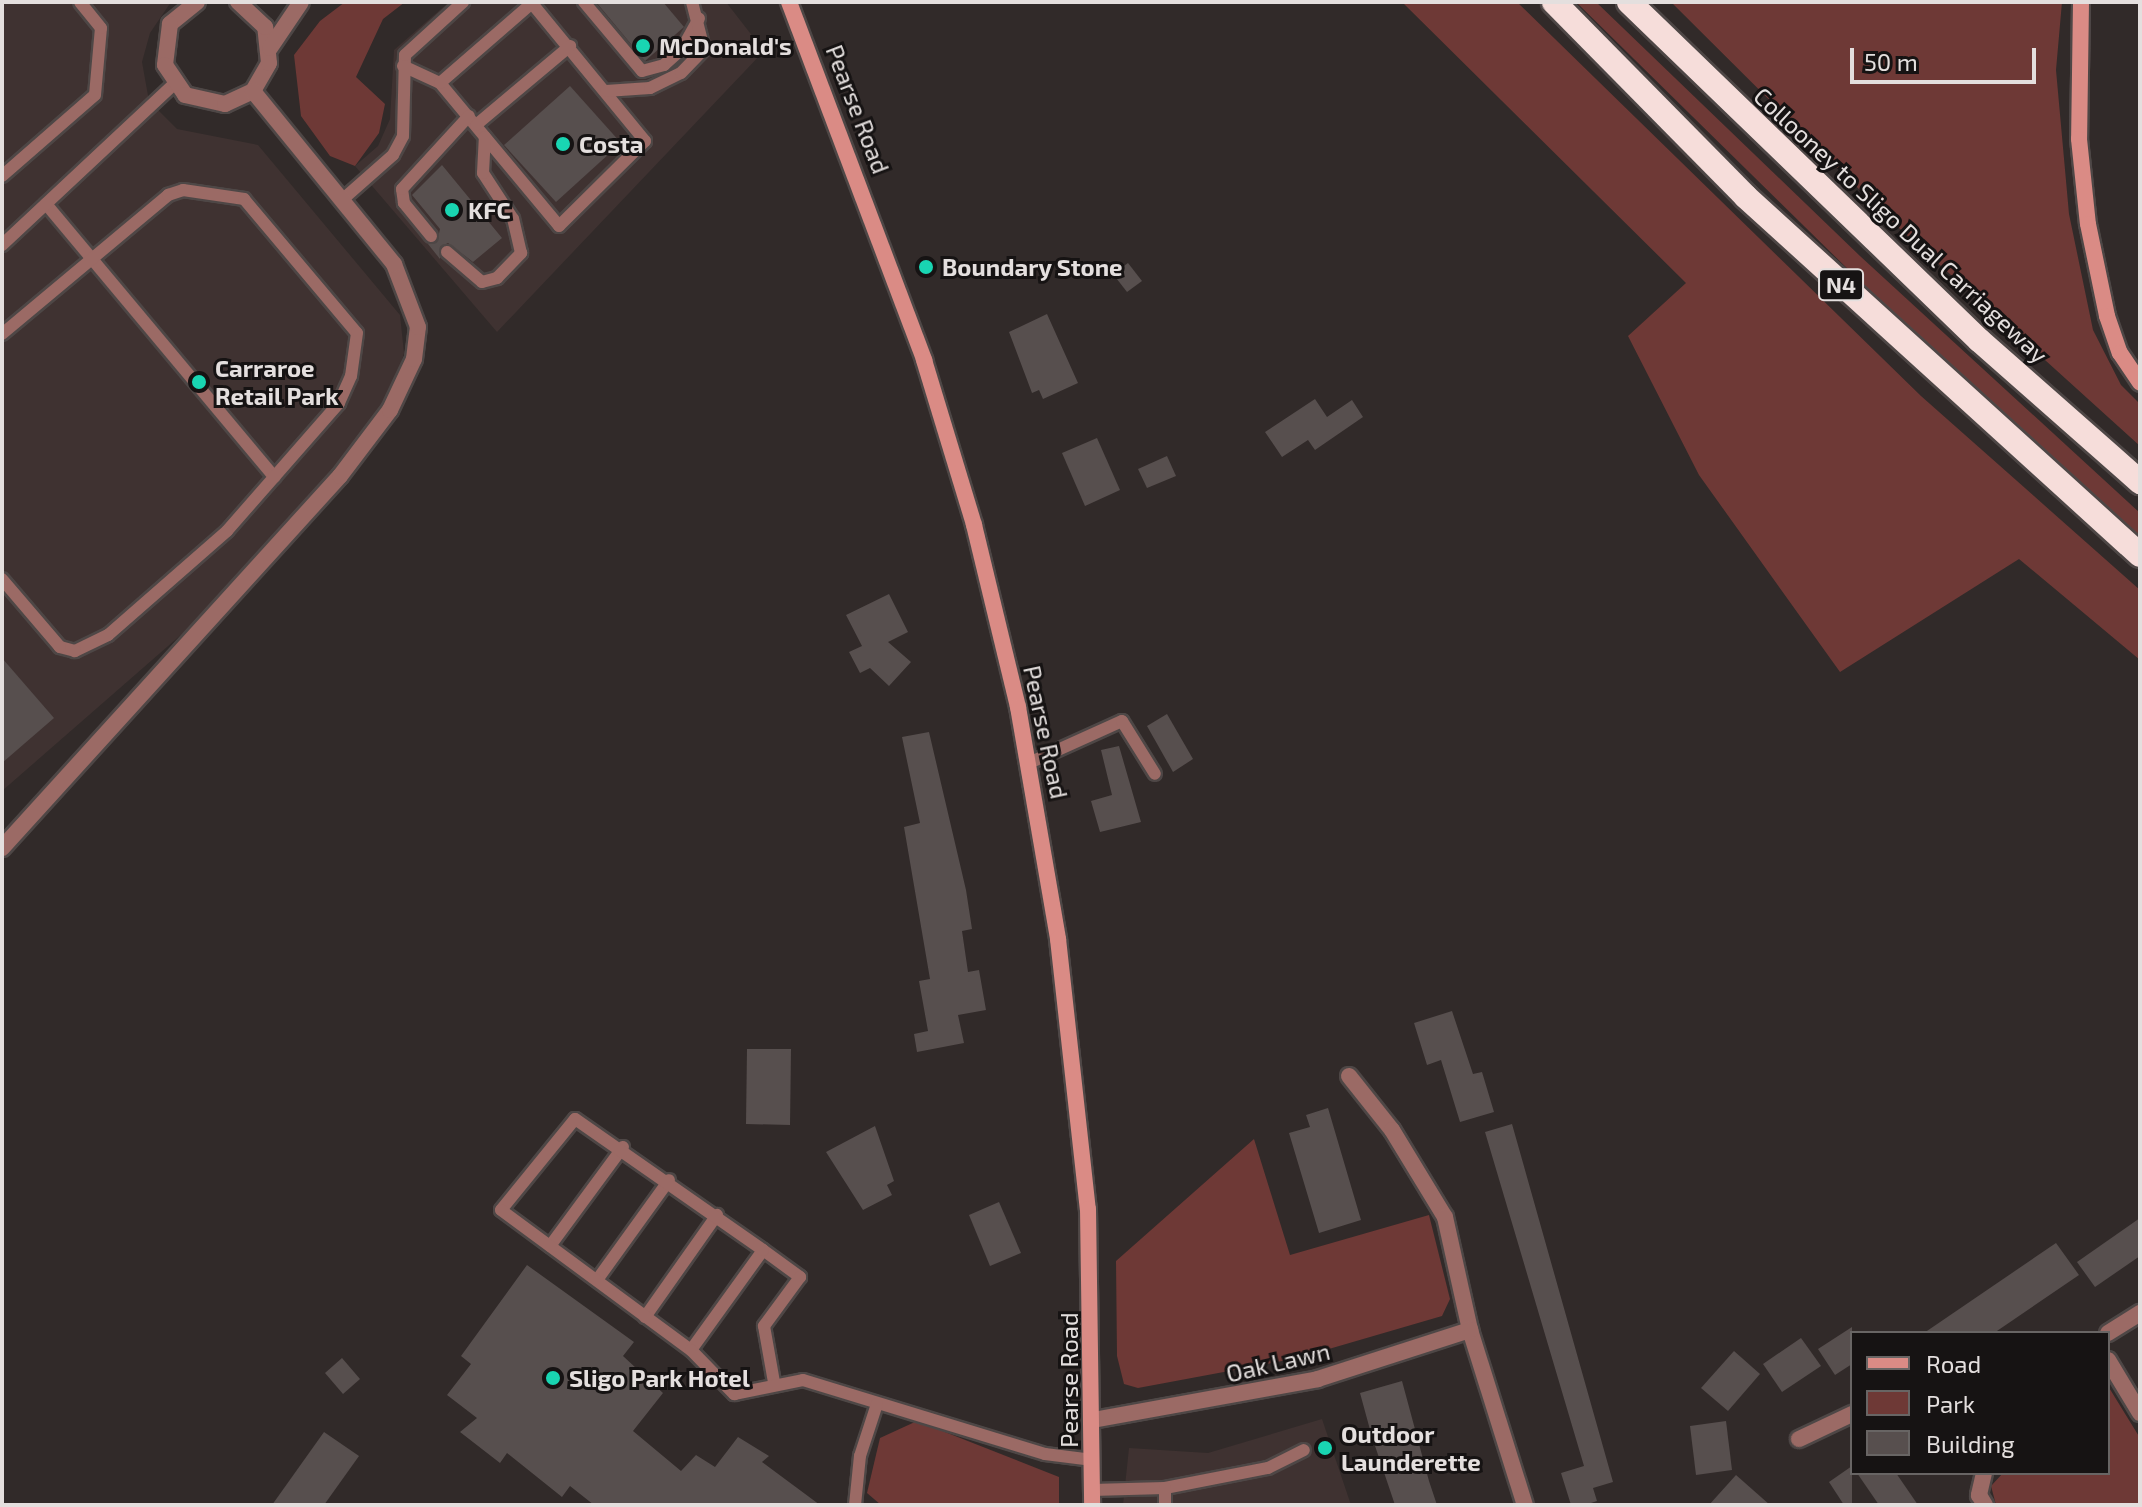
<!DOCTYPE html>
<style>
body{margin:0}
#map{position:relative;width:2142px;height:1507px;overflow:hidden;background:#312a29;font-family:"Exo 2",sans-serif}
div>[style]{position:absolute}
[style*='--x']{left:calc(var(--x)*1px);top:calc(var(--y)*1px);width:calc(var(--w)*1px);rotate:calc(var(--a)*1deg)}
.built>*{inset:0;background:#3f3231}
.green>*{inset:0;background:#6e3936}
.building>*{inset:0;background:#574f4e}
.roads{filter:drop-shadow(2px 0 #4e4746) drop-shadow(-2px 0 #4e4746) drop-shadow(0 2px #4e4746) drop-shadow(0 -2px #4e4746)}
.lane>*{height:12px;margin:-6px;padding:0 6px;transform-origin:6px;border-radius:6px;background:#9b6a65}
.street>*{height:16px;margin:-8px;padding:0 8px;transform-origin:8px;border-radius:8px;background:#9b6a65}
.secondary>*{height:16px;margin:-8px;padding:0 8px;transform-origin:8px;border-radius:8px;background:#da8b85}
.highway>*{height:24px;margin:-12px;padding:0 12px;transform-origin:12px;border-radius:12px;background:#f6ddda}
.dots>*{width:22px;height:22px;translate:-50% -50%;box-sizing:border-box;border:4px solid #161313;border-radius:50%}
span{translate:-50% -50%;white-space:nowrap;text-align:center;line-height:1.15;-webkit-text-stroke:6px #161313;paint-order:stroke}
.shield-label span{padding:2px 6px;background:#161313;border:2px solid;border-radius:6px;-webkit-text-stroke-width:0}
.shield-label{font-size:22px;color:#e4dfde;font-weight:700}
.poi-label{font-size:24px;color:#e4dfde;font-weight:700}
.left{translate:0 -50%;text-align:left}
.street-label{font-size:24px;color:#e4dfde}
.frame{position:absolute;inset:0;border:4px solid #e4dfde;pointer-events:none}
.legend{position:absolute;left:1850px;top:1331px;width:260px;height:144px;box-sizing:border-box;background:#161313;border:2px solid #686564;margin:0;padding:10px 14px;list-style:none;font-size:24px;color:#e4dfde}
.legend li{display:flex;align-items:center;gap:16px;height:40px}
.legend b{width:40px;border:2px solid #686564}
.scale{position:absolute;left:1850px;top:48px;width:186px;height:36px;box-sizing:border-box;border:4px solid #e4dfde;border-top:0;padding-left:10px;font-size:24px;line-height:28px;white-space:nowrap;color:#e4dfde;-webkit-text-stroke:6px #161313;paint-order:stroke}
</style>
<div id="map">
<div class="built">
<div style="clip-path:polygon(2px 2px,171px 2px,150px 33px,142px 62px,149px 101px,177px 129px,258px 145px,400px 315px,404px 353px,387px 412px,230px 592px,2px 791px)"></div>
<div style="clip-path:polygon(449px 2px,726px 2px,764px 51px,497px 332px,355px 166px,378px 146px,390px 119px,394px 50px)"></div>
<div style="clip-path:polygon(1322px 1419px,1351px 1505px,1123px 1505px,1129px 1448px,1208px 1453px)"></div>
</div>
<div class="green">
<div style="clip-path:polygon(345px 2px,405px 2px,383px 19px,356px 77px,385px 104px,379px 133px,355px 166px,330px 156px,301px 116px,294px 55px,320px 21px)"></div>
<div style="clip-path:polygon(1402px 2px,1517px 2px,1921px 396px,2140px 590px,2140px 660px,2019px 559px,1840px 672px,1699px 475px,1628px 336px,1686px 283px)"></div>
<div style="clip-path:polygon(1576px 2px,1596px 2px,1860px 256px,2140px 513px,2140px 536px,1919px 339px)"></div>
<div style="clip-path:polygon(1671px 2px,2062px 2px,2056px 70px,2069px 214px,2093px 330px,2121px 385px,2140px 404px,2140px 446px,1888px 218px)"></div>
<div style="clip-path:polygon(1254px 1139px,1290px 1255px,1429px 1215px,1450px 1299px,1442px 1316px,1298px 1358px,1138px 1388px,1124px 1384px,1117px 1356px,1116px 1261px)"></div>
<div style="clip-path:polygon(2108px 1386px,2140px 1438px,2140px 1505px,1996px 1505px,1991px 1486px,2003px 1473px,2108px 1473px)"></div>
<div style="clip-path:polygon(917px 1421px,1059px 1477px,1059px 1505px,881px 1505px,867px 1493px,880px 1438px)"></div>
</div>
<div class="building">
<div style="clip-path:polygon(596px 2px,663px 2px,684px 27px,645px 61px)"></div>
<div style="clip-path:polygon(570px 86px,621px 143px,556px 202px,504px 145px)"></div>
<div style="clip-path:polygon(442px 165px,502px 238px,473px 262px,448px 243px,440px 247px,440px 259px,428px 244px,437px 242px,440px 229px,412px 195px)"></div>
<div style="clip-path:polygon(1128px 263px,1142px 281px,1127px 292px,1113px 274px)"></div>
<div style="clip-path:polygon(1047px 314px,1078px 383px,1043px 399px,1039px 390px,1032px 393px,1009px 332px)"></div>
<div style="clip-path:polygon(1315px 399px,1327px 417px,1352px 400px,1363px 417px,1315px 450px,1308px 440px,1282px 457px,1265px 432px)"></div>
<div style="clip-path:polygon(1097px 438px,1120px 490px,1085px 506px,1062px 453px)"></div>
<div style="clip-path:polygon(1167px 456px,1176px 476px,1147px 488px,1138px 469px)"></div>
<div style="clip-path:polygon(889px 594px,908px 632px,888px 642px,911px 662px,889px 686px,870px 668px,860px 673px,849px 652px,862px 646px,846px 615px)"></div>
<div style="clip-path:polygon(2px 658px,54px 718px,2px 763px)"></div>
<div style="clip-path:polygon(1167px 714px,1193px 759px,1173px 772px,1147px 726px)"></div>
<div style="clip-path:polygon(929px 732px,966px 890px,972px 929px,962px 931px,968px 972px,979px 970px,986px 1010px,958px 1015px,964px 1043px,917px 1052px,914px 1034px,928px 1031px,919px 981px,930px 979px,904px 827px,920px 823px,902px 737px)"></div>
<div style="clip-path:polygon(1119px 746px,1141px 822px,1100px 832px,1091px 801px,1112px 795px,1101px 750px)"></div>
<div style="clip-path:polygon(1452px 1011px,1473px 1074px,1482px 1072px,1494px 1112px,1460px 1122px,1441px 1060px,1427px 1065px,1414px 1023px)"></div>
<div style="clip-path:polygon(747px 1049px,791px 1049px,790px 1125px,746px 1124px)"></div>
<div style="clip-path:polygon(1328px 1108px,1361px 1220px,1319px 1233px,1289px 1133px,1310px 1127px,1306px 1115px)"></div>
<div style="clip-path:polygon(1512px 1124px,1613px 1482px,1593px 1488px,1597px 1501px,1585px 1505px,1571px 1505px,1561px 1473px,1584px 1466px,1485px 1132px)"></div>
<div style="clip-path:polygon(875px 1126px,894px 1181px,887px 1185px,892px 1195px,863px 1210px,826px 1152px)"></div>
<div style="clip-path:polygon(999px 1202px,1021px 1253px,990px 1266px,969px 1215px)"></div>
<div style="clip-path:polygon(2140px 1218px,2140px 1256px,2095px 1287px,2077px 1262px)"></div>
<div style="clip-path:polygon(2056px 1243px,2079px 1275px,1994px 1333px,1924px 1333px)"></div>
<div style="clip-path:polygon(527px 1265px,634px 1342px,623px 1356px,663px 1393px,633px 1431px,681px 1471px,696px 1455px,715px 1467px,738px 1437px,769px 1456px,762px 1462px,820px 1505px,594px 1505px,570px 1486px,562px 1497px,507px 1453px,500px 1463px,460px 1432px,477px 1418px,447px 1395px,471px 1364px,461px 1356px)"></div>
<div style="clip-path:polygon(1852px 1327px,1852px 1364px,1835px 1375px,1818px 1349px)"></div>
<div style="clip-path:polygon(1801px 1338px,1821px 1366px,1782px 1392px,1763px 1364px)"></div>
<div style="clip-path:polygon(1734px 1351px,1760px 1374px,1728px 1411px,1701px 1388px)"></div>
<div style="clip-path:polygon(342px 1358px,360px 1379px,343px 1394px,325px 1373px)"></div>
<div style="clip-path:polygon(1402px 1381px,1429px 1481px,1437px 1505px,1395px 1505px,1372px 1437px,1360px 1393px)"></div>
<div style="clip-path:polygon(1726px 1421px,1732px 1470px,1696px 1475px,1690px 1426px)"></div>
<div style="clip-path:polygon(324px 1432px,359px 1456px,324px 1505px,272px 1505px)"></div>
<div style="clip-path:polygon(1852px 1466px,1852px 1505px,1844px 1505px,1829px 1482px)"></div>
<div style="clip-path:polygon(1857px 1473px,1896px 1473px,1918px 1505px,1879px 1505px)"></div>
<div style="clip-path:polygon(1736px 1475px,1770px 1505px,1709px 1505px)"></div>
</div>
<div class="roads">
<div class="lane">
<div style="--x:584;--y:2;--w:90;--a:50"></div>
<div style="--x:642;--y:71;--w:23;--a:-15"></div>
<div style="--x:664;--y:65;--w:24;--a:-42"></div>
<div style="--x:682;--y:49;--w:35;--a:-61"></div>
<div style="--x:403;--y:66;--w:41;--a:24.7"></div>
<div style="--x:440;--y:83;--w:186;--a:50.2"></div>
<div style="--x:559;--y:226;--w:121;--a:-44.7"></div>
<div style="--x:645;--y:141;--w:180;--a:-129.4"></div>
<div style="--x:440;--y:83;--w:122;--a:-41"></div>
<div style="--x:606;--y:91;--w:44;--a:-3.9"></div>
<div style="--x:650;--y:88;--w:34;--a:-26"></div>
<div style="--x:681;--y:73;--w:33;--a:-46"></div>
<div style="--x:704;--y:49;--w:49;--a:-104.3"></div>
<div style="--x:476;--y:125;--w:123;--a:-40"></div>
<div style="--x:2;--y:176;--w:123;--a:-41.1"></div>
<div style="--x:95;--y:95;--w:67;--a:-84.9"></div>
<div style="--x:101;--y:28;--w:33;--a:-129"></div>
<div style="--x:342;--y:200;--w:68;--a:-41.4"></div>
<div style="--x:393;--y:155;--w:21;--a:-62"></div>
<div style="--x:403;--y:136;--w:81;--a:-88.6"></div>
<div style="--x:405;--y:55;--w:79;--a:-42.4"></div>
<div style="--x:46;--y:204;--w:356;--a:50.1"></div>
<div style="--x:431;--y:236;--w:43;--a:-129.3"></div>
<div style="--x:404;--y:203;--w:14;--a:-98"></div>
<div style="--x:402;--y:189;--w:99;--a:-47.5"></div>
<div style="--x:2;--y:245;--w:236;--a:-43.1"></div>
<div style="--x:447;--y:252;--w:46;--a:40.6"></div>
<div style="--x:482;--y:282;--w:16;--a:-15"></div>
<div style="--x:497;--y:278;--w:35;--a:-46"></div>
<div style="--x:521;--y:253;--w:35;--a:-103"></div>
<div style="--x:513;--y:219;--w:55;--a:-123.1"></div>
<div style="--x:483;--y:173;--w:36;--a:-87"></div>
<div style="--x:2;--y:334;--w:217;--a:-39.9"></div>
<div style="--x:168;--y:195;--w:16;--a:-18"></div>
<div style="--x:183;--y:190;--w:62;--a:8.4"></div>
<div style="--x:244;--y:199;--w:175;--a:49.9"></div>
<div style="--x:357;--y:333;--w:43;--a:97.9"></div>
<div style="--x:351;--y:376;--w:30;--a:114"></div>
<div style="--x:339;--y:403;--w:170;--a:131.2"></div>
<div style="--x:227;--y:531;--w:158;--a:138.8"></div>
<div style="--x:108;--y:635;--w:37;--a:154"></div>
<div style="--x:75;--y:651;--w:16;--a:-165"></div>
<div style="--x:60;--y:647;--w:89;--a:-130.5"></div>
<div style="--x:1029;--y:763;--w:102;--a:-24.3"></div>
<div style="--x:1122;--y:721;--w:62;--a:58.1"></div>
<div style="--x:550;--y:1246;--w:123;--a:-53.6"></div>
<div style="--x:763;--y:1250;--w:46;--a:36.1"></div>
<div style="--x:800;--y:1277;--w:61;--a:126.3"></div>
<div style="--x:764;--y:1326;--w:57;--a:79.9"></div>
<div style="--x:597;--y:1280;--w:123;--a:-54.2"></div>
<div style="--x:645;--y:1317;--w:125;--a:-54.8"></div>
<div style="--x:691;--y:1350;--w:123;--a:-54.2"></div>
<div style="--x:763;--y:1250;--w:229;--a:-145.1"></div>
<div style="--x:575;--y:1119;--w:117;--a:129.1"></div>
<div style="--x:501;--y:1210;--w:236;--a:36.4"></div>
<div style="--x:691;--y:1350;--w:62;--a:45.7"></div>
<div style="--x:734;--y:1394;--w:70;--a:-11.5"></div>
<div style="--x:803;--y:1380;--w:253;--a:17"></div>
<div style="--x:1045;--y:1454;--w:48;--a:7.1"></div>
<div style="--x:1165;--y:1488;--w:105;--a:-11"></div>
<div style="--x:1268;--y:1468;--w:40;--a:-26.6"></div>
<div style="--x:1092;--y:1490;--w:73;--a:-1.6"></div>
<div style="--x:1165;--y:1488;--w:17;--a:90"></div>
<div style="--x:855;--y:1505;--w:49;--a:-84.2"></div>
<div style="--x:860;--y:1456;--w:55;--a:-71.9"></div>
</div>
<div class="street">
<div style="--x:197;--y:2;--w:35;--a:141"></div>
<div style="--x:170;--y:24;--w:41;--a:97"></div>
<div style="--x:165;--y:65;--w:36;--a:56"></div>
<div style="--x:185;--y:95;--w:41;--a:12.7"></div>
<div style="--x:225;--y:104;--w:31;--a:-25"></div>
<div style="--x:253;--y:91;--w:32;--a:-60"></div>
<div style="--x:269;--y:63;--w:36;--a:-96"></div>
<div style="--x:265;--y:27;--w:37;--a:-137"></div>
<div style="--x:270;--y:48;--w:55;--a:-56"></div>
<div style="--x:2;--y:848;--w:503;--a:-47.74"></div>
<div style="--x:340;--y:476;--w:83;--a:-52.9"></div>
<div style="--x:390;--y:410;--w:56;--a:-64.8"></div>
<div style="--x:414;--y:359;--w:32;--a:-83"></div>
<div style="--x:418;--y:327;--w:67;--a:-110.9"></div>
<div style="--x:394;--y:264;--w:223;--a:-129.2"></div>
<div style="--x:1349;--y:1076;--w:69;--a:51.5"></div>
<div style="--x:1392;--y:1130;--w:102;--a:58.7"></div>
<div style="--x:1445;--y:1217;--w:116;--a:77.5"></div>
<div style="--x:1470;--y:1330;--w:183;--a:72.6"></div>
<div style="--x:2108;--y:1333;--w:38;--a:-32"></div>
<div style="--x:2108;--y:1360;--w:62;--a:58.9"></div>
<div style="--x:1093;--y:1420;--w:229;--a:-10.3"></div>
<div style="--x:1318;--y:1379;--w:160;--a:-17.9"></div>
<div style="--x:1799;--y:1439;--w:59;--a:-25.3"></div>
<div style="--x:1984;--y:1473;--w:23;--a:103"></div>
<div style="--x:1979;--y:1495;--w:12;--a:59"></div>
</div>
<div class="secondary">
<div style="--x:789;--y:2;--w:383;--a:69.3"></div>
<div style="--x:924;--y:360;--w:172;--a:73.1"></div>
<div style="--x:974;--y:525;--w:187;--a:76.4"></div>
<div style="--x:1018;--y:707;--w:235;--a:80.2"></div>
<div style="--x:1058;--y:939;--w:272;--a:83.7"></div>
<div style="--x:1088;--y:1209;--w:296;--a:89.2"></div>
<div style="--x:2081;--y:2;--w:137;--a:90.8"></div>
<div style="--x:2079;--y:139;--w:85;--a:84"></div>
<div style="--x:2088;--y:224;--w:94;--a:78.3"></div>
<div style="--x:2107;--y:316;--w:39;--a:71"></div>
<div style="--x:2120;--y:353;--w:36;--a:56"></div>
</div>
<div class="highway">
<div style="--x:1554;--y:2;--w:272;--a:45.4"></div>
<div style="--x:1745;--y:196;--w:534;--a:42.27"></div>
<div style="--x:1629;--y:2;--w:487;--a:44"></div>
<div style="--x:1979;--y:340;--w:215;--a:41.4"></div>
</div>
</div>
<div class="dots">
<div style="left:643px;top:46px;background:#19d5b2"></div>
<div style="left:563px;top:144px;background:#19d5b2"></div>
<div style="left:452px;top:210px;background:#19d5b2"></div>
<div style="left:926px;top:267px;background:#19d5b2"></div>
<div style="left:199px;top:382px;background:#19d5b2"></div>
<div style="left:553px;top:1378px;background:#19d5b2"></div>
<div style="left:1325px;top:1448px;background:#19d5b2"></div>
</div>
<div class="shield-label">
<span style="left:1841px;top:285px">N4</span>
</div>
<div class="poi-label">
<span class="left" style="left:659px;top:46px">McDonald's</span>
<span class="left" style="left:579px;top:144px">Costa</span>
<span class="left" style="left:468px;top:210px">KFC</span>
<span class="left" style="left:942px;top:267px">Boundary Stone</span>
<span class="left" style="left:215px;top:382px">Carraroe<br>Retail Park</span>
<span class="left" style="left:569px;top:1378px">Sligo Park Hotel</span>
<span class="left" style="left:1341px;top:1448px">Outdoor<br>Launderette</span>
</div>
<div class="street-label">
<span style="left:858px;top:109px;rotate:69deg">Pearse Road</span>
<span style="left:1901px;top:225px;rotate:43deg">Collooney to Sligo Dual Carriageway</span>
<span style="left:1046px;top:732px;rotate:78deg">Pearse Road</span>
<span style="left:1278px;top:1362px;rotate:-13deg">Oak Lawn</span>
<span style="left:1069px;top:1380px;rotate:-90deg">Pearse Road</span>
</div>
<div class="frame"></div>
<ul class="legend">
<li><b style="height:10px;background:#da8b85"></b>Road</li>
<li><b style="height:22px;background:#6e3936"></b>Park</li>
<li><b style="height:22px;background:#574f4e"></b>Building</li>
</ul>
<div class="scale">50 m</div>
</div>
